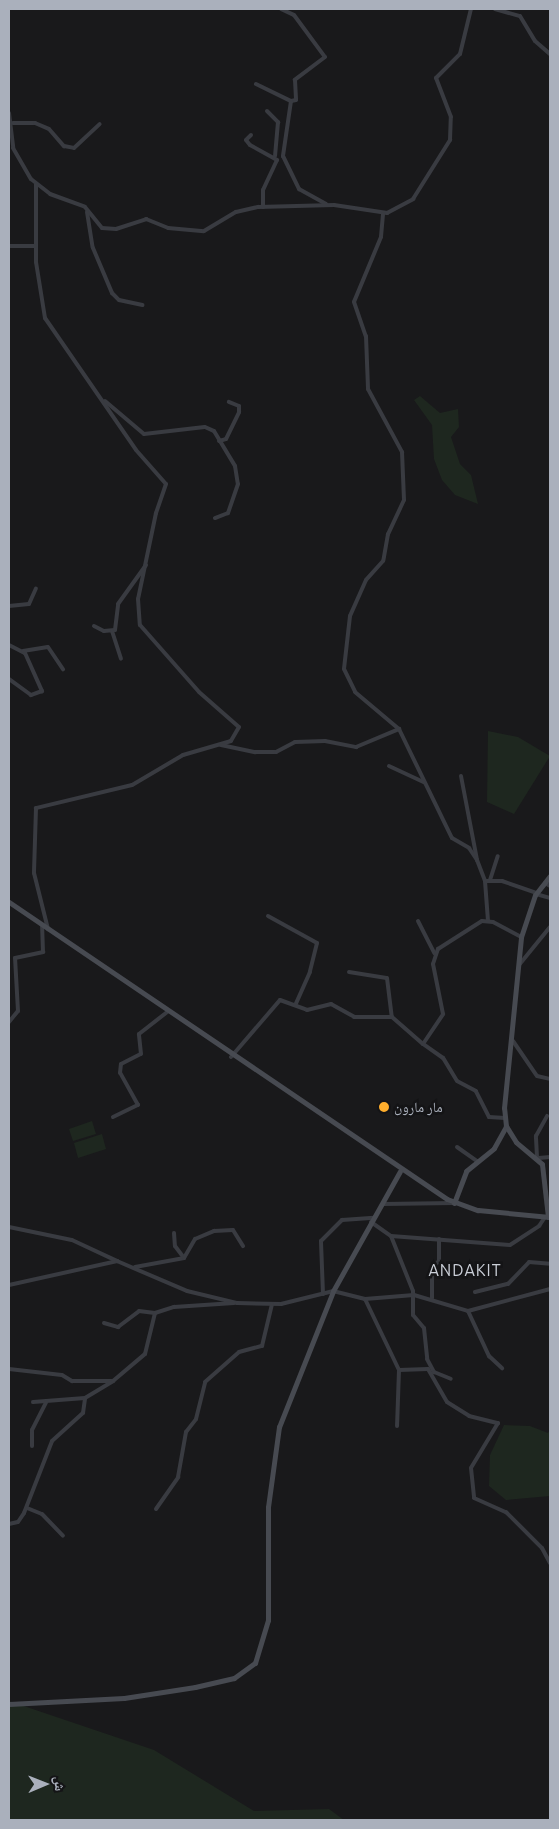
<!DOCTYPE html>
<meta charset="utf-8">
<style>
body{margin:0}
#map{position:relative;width:559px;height:1829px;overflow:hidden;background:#19191b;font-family:Ubuntu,"Noto Naskh Arabic",sans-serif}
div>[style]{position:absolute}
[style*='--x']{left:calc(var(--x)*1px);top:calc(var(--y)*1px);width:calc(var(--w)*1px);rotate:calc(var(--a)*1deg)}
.green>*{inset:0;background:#1e271f}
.street>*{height:4px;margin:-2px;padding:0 2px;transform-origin:2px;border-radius:2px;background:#393b41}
.secondary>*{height:5px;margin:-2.5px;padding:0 2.5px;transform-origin:2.5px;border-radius:2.5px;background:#474a51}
.dots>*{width:14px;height:14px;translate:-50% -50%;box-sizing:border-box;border:2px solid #141416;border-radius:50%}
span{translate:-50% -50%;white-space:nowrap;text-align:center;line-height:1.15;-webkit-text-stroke:5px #141416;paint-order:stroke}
.poi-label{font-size:14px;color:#aab0bc}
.left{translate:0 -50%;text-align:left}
.quarter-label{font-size:16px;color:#cbcfd8;letter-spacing:1px}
.frame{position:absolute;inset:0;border:10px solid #aab0bc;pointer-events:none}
.north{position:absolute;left:20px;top:1759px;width:50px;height:50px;-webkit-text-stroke:4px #141416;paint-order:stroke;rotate:89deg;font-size:14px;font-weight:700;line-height:20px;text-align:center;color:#aab0bc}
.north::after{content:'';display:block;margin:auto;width:18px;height:22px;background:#aab0bc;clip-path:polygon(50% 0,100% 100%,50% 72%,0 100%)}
</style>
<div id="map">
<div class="green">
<div style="clip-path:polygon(420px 396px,440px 413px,458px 409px,459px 427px,451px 437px,460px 464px,471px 475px,478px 504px,455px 495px,442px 480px,434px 459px,432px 425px,414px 400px)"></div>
<div style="clip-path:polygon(488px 731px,518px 737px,550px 756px,514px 814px,487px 802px)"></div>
<div style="clip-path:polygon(92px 1121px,96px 1134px,73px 1141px,69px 1129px)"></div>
<div style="clip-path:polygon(102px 1134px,106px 1149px,78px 1158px,74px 1143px)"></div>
<div style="clip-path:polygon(504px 1425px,530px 1426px,548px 1433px,550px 1429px,550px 1496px,506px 1500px,489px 1486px,490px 1455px)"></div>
<div style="clip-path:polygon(9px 1701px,154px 1750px,254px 1811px,329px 1809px,344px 1820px,9px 1820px)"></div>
</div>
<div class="street">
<div style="--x:281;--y:9;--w:14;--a:25"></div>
<div style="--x:294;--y:15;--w:52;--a:53.6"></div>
<div style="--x:325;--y:57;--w:38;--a:143"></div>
<div style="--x:295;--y:80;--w:20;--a:87"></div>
<div style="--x:296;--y:100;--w:5;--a:169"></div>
<div style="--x:495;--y:9;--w:26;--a:16"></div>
<div style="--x:520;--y:16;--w:29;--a:59"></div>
<div style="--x:535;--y:41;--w:20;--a:41"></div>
<div style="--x:256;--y:84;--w:39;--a:26"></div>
<div style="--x:291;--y:101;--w:56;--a:98.3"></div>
<div style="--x:283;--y:156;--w:37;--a:64"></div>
<div style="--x:299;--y:189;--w:31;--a:29"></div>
<div style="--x:267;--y:111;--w:16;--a:45"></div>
<div style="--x:278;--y:122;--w:34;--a:95"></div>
<div style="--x:9;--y:113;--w:35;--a:83"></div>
<div style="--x:13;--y:148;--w:36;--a:60"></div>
<div style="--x:31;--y:179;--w:24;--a:38"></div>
<div style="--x:50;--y:194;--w:37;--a:20"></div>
<div style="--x:85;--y:207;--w:27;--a:51"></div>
<div style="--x:102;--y:228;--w:14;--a:4"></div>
<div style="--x:116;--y:229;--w:32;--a:-18"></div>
<div style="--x:146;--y:219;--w:24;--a:22"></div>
<div style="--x:168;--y:228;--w:36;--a:5"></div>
<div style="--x:204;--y:231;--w:37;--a:-31"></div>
<div style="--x:236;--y:212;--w:23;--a:-13"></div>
<div style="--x:258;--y:207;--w:76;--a:-1.5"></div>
<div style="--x:334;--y:205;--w:54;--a:8.6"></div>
<div style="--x:387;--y:213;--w:30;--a:-28"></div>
<div style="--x:413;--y:199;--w:70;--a:-57.9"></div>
<div style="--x:450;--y:140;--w:23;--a:-88"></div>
<div style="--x:451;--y:117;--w:42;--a:-111"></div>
<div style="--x:436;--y:78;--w:34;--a:-45"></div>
<div style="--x:460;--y:54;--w:46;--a:-76.3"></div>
<div style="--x:13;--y:123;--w:22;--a:0"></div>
<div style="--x:35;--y:123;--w:15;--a:23"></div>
<div style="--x:49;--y:129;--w:23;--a:49"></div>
<div style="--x:64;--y:146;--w:10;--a:11"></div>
<div style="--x:74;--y:148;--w:35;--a:-43"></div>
<div style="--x:251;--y:135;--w:7;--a:135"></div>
<div style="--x:246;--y:140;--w:6;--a:51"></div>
<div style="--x:250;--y:145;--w:31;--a:29"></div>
<div style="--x:277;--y:160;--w:33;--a:115"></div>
<div style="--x:263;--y:190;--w:17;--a:90"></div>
<div style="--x:36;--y:184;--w:78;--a:90"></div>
<div style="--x:36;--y:262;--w:57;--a:80.9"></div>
<div style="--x:45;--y:318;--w:160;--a:55.4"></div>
<div style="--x:136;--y:450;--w:45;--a:48.6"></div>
<div style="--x:166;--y:484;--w:31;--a:109"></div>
<div style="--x:156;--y:513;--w:88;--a:101.8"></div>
<div style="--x:138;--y:599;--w:26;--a:86"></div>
<div style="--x:140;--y:625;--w:89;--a:48.6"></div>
<div style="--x:199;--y:692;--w:53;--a:41.2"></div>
<div style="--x:239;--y:727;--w:16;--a:120"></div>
<div style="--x:231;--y:741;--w:50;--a:163.7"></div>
<div style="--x:183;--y:755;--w:59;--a:149.5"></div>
<div style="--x:132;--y:785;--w:99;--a:166.5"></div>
<div style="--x:36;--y:808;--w:65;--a:91.8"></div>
<div style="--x:34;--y:873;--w:58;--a:76"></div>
<div style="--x:87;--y:212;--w:36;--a:81"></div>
<div style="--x:93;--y:248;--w:49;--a:67.1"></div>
<div style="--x:112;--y:293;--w:10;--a:45"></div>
<div style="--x:119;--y:300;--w:24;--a:12"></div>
<div style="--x:383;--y:214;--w:23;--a:95"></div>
<div style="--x:381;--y:237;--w:70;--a:112.6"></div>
<div style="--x:354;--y:302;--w:36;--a:71"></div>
<div style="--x:366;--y:336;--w:53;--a:87.8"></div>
<div style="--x:368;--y:389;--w:72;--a:61.6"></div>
<div style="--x:402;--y:452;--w:48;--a:87.6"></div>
<div style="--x:404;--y:500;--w:38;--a:115"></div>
<div style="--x:388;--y:534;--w:27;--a:100"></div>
<div style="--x:383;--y:561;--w:25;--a:132"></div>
<div style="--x:366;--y:580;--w:39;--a:114"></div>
<div style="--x:350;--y:616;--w:53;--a:96.5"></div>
<div style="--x:344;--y:669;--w:25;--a:64"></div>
<div style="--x:355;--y:692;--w:57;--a:40.1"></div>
<div style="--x:399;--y:729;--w:121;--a:64.1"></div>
<div style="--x:452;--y:838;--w:20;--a:30"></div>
<div style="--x:469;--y:848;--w:14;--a:56"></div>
<div style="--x:477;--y:860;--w:22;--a:69"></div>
<div style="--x:485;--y:881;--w:40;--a:85.7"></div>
<div style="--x:9;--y:246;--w:26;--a:0"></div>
<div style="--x:105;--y:401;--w:51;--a:40.2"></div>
<div style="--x:144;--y:434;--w:61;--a:-6.5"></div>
<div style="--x:205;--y:427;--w:10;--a:24"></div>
<div style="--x:214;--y:431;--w:41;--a:59"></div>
<div style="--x:235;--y:466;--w:18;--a:81"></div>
<div style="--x:238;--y:484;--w:31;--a:109"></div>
<div style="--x:228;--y:513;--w:14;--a:159"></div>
<div style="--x:219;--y:441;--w:7;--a:-16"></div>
<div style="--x:226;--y:439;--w:30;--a:-64"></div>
<div style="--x:239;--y:412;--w:6;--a:-90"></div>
<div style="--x:239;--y:406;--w:11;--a:-158"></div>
<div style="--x:9;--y:606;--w:20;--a:-6"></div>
<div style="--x:29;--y:604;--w:17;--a:-66"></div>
<div style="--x:94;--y:626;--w:11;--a:27"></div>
<div style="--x:104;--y:631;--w:11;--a:-5"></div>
<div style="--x:115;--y:630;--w:26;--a:-83"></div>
<div style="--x:118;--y:604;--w:48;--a:-54.3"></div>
<div style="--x:112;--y:631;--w:29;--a:72"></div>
<div style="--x:9;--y:645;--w:18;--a:27"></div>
<div style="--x:25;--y:653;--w:42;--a:65.9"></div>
<div style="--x:42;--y:691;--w:12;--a:160"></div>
<div style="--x:31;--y:695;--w:27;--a:-144"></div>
<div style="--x:23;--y:651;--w:25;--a:-9"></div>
<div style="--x:48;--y:647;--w:27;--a:56"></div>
<div style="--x:221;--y:745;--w:35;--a:12"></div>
<div style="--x:255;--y:752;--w:21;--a:0"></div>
<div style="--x:276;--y:752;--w:21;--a:-28"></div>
<div style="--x:295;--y:742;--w:30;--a:-2"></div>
<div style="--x:325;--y:741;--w:32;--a:11"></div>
<div style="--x:356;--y:747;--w:47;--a:-22.7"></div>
<div style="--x:389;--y:766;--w:38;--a:25"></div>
<div style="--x:461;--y:776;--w:86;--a:79.2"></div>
<div style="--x:490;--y:880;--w:25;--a:-72"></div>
<div style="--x:485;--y:881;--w:17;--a:0"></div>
<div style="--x:502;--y:881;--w:37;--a:19"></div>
<div style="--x:545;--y:883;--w:6;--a:31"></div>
<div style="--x:536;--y:894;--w:15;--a:16"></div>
<div style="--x:268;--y:916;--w:56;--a:28.9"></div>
<div style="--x:317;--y:943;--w:30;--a:104"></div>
<div style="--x:310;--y:972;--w:36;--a:114"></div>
<div style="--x:418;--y:921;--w:36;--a:63"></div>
<div style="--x:519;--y:965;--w:49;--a:-50.8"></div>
<div style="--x:349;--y:972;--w:38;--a:9"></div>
<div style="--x:387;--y:978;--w:39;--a:83"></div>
<div style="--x:392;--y:1017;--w:41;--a:41.1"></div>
<div style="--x:9;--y:1022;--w:14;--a:-51"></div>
<div style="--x:18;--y:1011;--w:53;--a:-93.2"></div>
<div style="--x:15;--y:958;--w:29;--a:-12"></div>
<div style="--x:43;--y:952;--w:27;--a:-92"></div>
<div style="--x:513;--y:1041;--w:42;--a:55.6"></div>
<div style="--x:537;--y:1076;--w:13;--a:13"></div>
<div style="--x:231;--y:1057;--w:75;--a:-49.3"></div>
<div style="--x:280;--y:1000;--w:29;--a:20"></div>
<div style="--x:307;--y:1010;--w:25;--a:-14"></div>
<div style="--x:331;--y:1004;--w:26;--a:29"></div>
<div style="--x:354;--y:1017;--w:38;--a:0"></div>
<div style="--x:113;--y:1117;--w:28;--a:-26"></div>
<div style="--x:138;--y:1105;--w:37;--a:-119"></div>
<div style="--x:120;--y:1073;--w:9;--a:-84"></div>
<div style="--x:121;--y:1064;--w:22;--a:-27"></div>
<div style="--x:141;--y:1054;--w:20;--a:-96"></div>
<div style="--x:139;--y:1034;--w:37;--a:-38"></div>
<div style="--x:505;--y:1118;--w:16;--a:-176"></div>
<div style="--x:489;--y:1117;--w:29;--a:-117"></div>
<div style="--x:476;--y:1091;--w:21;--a:-152"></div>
<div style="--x:457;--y:1081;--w:27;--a:-121"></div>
<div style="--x:443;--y:1058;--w:24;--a:-145"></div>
<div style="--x:423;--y:1044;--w:36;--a:-56"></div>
<div style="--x:443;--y:1014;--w:51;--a:-101.3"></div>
<div style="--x:433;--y:964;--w:16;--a:-72"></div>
<div style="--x:438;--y:949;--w:52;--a:-32.5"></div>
<div style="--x:482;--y:921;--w:11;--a:5"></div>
<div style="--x:493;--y:922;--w:32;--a:28"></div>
<div style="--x:457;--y:1147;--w:24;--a:35"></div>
<div style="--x:537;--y:1157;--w:21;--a:-93"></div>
<div style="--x:536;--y:1136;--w:23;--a:-61"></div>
<div style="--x:539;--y:1158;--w:11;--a:-5"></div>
<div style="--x:383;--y:1204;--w:71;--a:-0.8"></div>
<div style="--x:371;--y:1222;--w:24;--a:35"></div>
<div style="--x:391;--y:1236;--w:59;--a:68.2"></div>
<div style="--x:413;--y:1291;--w:24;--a:90"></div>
<div style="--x:413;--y:1315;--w:17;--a:50"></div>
<div style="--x:424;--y:1328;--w:31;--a:84"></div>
<div style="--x:427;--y:1359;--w:15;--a:62"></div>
<div style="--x:434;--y:1372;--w:18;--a:22"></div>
<div style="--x:9;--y:1227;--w:64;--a:11.7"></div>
<div style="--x:72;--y:1240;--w:50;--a:25"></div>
<div style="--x:174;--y:1233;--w:13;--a:86"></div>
<div style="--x:175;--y:1246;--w:15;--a:53"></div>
<div style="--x:391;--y:1236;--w:119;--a:4.3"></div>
<div style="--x:510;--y:1245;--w:35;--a:-33"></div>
<div style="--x:539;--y:1226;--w:11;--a:-56"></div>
<div style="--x:135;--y:1267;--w:50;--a:-10.4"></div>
<div style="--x:184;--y:1258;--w:22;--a:-60"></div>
<div style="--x:195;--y:1239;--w:21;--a:-23"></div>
<div style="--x:214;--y:1231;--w:19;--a:-3"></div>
<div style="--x:233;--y:1230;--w:19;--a:58"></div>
<div style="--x:9;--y:1285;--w:111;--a:-12.5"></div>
<div style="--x:117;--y:1261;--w:76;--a:23.2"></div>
<div style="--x:187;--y:1291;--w:51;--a:13.5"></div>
<div style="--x:237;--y:1303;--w:44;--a:1.3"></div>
<div style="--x:281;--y:1304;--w:54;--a:-14"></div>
<div style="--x:333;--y:1291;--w:33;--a:14"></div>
<div style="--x:365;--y:1299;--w:79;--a:64.4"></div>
<div style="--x:399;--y:1370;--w:56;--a:92"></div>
<div style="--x:475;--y:1292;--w:34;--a:-14"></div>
<div style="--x:508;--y:1284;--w:30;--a:-46"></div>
<div style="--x:529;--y:1262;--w:21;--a:5"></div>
<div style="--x:323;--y:1294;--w:53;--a:-92.2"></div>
<div style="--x:321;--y:1241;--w:30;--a:-45"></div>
<div style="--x:342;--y:1220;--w:32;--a:-4"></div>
<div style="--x:432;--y:1298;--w:30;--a:-90"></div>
<div style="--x:432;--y:1268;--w:10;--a:-45"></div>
<div style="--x:439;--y:1261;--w:22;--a:-90"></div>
<div style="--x:365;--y:1299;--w:49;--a:-4.7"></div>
<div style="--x:414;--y:1295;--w:56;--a:16.5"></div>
<div style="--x:468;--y:1311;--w:85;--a:-15"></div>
<div style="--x:468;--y:1311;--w:50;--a:65"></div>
<div style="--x:489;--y:1356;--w:18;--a:43"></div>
<div style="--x:104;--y:1323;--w:15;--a:16"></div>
<div style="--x:118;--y:1327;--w:26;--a:-37"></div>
<div style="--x:139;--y:1311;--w:16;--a:7"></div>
<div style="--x:9;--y:1369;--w:53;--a:6.5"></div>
<div style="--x:62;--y:1375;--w:12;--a:31"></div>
<div style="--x:72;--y:1381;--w:41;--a:0"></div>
<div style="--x:399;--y:1370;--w:29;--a:-2"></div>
<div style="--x:428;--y:1369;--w:38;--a:60"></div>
<div style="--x:447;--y:1402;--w:26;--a:32"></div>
<div style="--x:469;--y:1416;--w:30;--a:14"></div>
<div style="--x:498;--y:1423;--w:52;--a:121"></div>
<div style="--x:471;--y:1468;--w:30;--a:84"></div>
<div style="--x:474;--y:1498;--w:35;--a:24"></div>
<div style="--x:506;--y:1512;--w:51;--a:45"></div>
<div style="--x:542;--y:1548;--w:17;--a:62"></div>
<div style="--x:33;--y:1402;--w:52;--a:-4.4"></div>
<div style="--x:85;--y:1398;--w:33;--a:-31"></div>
<div style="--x:113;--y:1381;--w:42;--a:-40.2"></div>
<div style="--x:145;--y:1354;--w:42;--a:-76.3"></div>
<div style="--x:155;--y:1313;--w:20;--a:-18"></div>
<div style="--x:174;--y:1307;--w:60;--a:-3.8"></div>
<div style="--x:32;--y:1446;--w:16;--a:-90"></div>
<div style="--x:32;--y:1430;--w:31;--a:-63"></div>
<div style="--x:27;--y:1508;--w:16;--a:22"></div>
<div style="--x:42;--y:1514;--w:30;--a:46"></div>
<div style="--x:156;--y:1509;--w:39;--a:-55"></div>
<div style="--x:178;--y:1477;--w:46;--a:-79.9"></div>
<div style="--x:186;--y:1432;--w:16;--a:-52"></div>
<div style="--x:196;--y:1419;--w:38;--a:-76"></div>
<div style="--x:205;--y:1382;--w:45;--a:-41.4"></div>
<div style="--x:239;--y:1352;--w:24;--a:-15"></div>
<div style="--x:262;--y:1346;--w:43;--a:-76.6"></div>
<div style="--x:9;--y:1524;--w:9;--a:-13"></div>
<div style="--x:18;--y:1522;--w:11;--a:-56"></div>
<div style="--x:24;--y:1513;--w:77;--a:-68.7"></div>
<div style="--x:52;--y:1441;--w:42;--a:-42.1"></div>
<div style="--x:83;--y:1413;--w:15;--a:-82"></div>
</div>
<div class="secondary">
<div style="--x:9;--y:902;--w:529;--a:34.14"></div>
<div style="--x:447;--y:1199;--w:33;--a:20"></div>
<div style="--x:478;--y:1210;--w:72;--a:5.6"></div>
<div style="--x:454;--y:1203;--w:34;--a:-69"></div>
<div style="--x:466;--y:1171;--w:36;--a:-39"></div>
<div style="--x:494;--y:1148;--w:25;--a:-61"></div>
<div style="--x:548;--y:1217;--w:53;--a:-96.5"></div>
<div style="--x:542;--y:1164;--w:34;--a:-140"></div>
<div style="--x:516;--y:1142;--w:19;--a:-122"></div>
<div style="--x:506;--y:1126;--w:18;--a:-96"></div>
<div style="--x:504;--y:1108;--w:172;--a:-84.3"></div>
<div style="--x:521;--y:937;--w:44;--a:-71.6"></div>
<div style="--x:535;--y:895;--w:24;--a:-52"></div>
<div style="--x:9;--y:1704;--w:115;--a:-3"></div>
<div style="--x:124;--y:1698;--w:72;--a:-8.8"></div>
<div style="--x:195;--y:1687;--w:40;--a:-13"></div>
<div style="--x:234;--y:1678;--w:26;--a:-36"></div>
<div style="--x:255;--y:1663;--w:45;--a:-73.2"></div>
<div style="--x:268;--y:1620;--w:113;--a:-90"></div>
<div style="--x:268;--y:1507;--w:81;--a:-82.2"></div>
<div style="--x:279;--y:1427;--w:146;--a:-68.3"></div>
<div style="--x:333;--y:1291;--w:137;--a:-60.8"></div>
</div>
<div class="dots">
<div style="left:384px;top:1107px;background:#ffae2d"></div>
</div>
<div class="poi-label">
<span class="left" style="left:394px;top:1107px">مار مارون</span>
</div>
<div class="quarter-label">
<span style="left:465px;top:1270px">ANDAKIT</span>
</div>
<div class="frame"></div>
<div class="north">ش</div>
</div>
